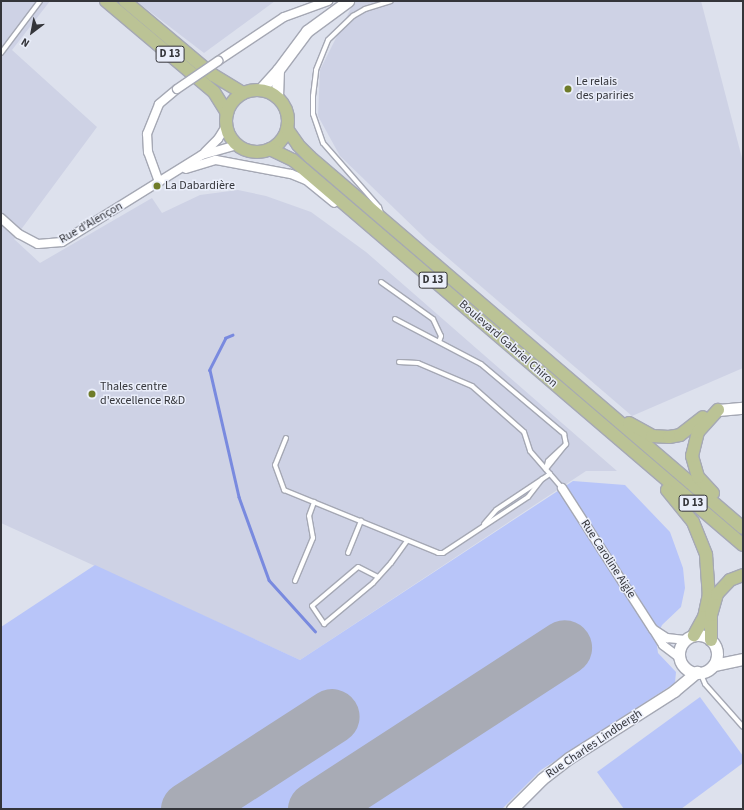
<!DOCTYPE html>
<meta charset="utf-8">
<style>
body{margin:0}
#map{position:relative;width:744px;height:810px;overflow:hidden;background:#dde1ed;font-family:"Source Sans 3",sans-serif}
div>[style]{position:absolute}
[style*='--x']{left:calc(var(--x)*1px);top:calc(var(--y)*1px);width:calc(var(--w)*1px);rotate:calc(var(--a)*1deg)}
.built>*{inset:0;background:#ced2e5}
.green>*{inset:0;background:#b8c5f9}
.stream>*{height:2.5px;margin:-1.25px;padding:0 1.25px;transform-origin:1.25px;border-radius:1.25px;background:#798adf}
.runway>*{height:55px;margin:-27.5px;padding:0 27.5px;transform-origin:27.5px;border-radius:27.5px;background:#a8abb5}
.roads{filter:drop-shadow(1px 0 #a5a8b4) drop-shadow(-1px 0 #a5a8b4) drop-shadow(0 1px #a5a8b4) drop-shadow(0 -1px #a5a8b4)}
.lane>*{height:4px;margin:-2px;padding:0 2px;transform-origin:2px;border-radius:2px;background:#fff}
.street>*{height:8px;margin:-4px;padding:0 4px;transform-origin:4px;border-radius:4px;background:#fff}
.secondary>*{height:11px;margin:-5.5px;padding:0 5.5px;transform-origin:5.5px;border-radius:5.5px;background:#fff}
.secondary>.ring{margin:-5.5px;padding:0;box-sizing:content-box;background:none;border:11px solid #fff;border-radius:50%}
.primary>*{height:12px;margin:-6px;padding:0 6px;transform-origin:6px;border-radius:6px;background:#bbc395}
.primary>.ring{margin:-6px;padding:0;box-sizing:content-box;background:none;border:12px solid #bbc395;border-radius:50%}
.bridges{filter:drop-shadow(1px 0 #a5a8b4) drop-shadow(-1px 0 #a5a8b4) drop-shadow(0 1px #a5a8b4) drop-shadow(0 -1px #a5a8b4)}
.street-bridge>*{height:8px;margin:-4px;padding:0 4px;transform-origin:4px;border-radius:4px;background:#fff}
.dots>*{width:11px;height:11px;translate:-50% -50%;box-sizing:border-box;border:2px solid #eaeefa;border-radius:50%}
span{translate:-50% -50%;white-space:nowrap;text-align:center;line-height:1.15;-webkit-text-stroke:3px #eaeefa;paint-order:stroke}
.shield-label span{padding:1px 3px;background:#eaeefa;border:1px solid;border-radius:3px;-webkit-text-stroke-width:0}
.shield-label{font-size:11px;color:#34353a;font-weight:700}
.poi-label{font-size:12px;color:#34353a}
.left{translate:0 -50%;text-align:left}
.street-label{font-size:12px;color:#34353a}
.frame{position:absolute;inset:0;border:2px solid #34353a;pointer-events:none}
.north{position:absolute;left:12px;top:12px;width:40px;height:40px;-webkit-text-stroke:3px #eaeefa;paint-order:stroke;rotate:212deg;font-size:11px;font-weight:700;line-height:16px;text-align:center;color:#34353a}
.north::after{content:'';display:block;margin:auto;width:14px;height:18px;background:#34353a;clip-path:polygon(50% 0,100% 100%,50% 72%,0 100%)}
</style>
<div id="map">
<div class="built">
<div style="clip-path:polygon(1px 1px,50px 1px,12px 50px,97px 127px,14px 239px,40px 263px,152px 198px,162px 213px,200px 195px,238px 190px,266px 196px,311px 212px,366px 252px,617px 471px,586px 471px,300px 660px,1px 523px)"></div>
<div style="clip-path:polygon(136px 1px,275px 1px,204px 53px)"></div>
<div style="clip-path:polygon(359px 1px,701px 1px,743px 162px,743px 368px,632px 416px,427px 240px,340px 156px,318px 116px,320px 70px,354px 2px)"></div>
</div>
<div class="green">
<div style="clip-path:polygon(573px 481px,625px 485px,670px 532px,683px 568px,685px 588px,681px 607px,662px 625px,656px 639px,658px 653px,676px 672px,675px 683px,541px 770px,502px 809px,1px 809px,1px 627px,95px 565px,300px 660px)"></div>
<div style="clip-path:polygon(700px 697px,743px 756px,743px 763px,681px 809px,624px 809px,597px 772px)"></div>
</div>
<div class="stream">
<div style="--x:233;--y:335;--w:8;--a:157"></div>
<div style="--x:226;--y:338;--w:36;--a:117"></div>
<div style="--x:210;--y:370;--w:130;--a:77.1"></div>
<div style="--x:239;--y:497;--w:88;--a:70.1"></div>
<div style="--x:269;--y:580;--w:69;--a:48"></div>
</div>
<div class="runway">
<div style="--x:188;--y:809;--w:171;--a:-32.9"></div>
<div style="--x:315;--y:809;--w:297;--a:-33"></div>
</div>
<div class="roads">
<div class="lane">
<div style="--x:1;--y:53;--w:65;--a:-53.1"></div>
<div style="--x:381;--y:213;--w:6;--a:-108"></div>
<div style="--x:379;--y:207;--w:85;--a:-131.2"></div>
<div style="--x:323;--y:143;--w:31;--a:-109"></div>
<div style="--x:313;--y:114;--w:18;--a:-90"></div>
<div style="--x:313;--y:96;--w:26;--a:-83"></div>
<div style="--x:316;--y:70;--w:32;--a:-68"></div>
<div style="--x:328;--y:40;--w:35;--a:-44"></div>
<div style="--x:353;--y:16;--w:14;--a:-30"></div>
<div style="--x:365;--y:9;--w:27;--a:-17"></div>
<div style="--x:381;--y:282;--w:64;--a:35.4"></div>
<div style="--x:433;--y:319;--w:19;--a:65"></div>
<div style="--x:441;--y:336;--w:6;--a:108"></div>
<div style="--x:395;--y:319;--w:97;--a:27.6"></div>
<div style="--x:481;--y:364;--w:109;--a:40.1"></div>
<div style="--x:564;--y:434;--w:10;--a:79"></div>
<div style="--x:566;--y:444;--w:32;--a:129"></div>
<div style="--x:546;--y:469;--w:8;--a:-76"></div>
<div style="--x:548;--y:461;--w:25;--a:-43"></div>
<div style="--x:399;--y:362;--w:19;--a:3"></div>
<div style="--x:418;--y:363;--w:59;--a:23.1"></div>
<div style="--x:472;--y:386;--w:69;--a:41.5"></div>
<div style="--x:524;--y:432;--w:20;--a:72"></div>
<div style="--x:530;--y:451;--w:30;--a:49"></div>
<div style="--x:286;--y:438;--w:29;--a:112"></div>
<div style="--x:275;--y:465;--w:27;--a:70"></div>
<div style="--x:284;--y:490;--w:166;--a:22.2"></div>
<div style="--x:438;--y:553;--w:5;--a:0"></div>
<div style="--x:443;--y:553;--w:102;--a:-33.4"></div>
<div style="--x:528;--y:497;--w:23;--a:-52"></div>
<div style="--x:484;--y:524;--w:18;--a:-49"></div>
<div style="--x:496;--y:510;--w:65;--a:-33.7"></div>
<div style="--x:550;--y:474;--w:18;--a:49"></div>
<div style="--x:348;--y:553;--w:35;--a:-68"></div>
<div style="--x:378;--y:577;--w:22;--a:-153"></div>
<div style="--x:358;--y:567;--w:60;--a:139.7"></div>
<div style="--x:312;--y:606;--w:22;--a:56"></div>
<div style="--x:324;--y:624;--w:64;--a:-39.9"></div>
<div style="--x:373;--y:583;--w:27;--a:-48"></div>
<div style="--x:391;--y:563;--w:27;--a:-54"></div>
<div style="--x:295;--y:581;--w:47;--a:-67.3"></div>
<div style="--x:313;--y:538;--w:22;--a:-100"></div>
<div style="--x:309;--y:516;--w:15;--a:-70"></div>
<div style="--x:700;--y:672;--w:13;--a:67"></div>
<div style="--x:705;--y:684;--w:57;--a:48.5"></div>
</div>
<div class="street">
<div style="--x:218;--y:61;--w:79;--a:-33.7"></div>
<div style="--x:284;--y:17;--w:47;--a:-20"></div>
<div style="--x:205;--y:152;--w:18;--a:-45"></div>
<div style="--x:218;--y:139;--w:15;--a:-58"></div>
<div style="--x:186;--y:169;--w:31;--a:-17"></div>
<div style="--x:216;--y:160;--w:76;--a:10.6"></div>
<div style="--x:291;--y:174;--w:16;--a:22"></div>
<div style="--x:306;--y:180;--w:36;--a:39"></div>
<div style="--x:159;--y:182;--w:32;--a:-110"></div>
<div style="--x:148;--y:152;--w:18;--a:-93"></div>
<div style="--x:147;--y:134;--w:32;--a:-68"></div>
<div style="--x:159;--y:104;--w:23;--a:-40"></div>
<div style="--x:1;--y:218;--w:24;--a:42"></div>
<div style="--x:19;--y:234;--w:21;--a:28"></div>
<div style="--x:38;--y:244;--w:24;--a:-5"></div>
<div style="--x:62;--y:242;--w:165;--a:-31.9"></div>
<div style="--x:202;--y:155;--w:36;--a:-16"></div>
<div style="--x:562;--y:488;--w:168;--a:57.2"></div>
<div style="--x:680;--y:658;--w:21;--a:-143"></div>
<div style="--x:663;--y:645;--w:19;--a:-122"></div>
<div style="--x:653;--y:629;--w:17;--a:33"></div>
<div style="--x:667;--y:638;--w:18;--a:6"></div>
</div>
<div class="secondary">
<div style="--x:260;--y:90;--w:27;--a:-48"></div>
<div style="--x:278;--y:70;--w:49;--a:-53.4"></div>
<div style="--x:307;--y:31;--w:51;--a:-36.2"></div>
<div style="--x:277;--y:97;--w:27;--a:-88"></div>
<div style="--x:718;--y:410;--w:25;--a:-5"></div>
<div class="ring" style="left:679px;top:635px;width:27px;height:27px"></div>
<div style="--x:714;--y:665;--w:30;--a:-12"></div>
<div style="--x:512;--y:809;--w:42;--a:-45"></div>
<div style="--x:542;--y:779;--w:34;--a:-38"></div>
<div style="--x:569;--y:758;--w:125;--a:-32.5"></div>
<div style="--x:674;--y:691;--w:30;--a:-40"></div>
</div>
<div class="primary">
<div style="--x:106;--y:1;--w:141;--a:40.1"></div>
<div style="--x:214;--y:92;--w:25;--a:58"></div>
<div style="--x:125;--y:1;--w:115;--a:40.1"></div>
<div style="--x:213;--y:75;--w:35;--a:31"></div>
<div class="ring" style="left:226px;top:90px;width:50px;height:50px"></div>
<div style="--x:287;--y:129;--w:19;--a:55"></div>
<div style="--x:298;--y:145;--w:17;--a:45"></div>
<div style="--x:310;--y:157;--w:570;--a:40.59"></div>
<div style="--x:270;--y:149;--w:25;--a:26"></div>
<div style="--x:293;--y:160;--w:592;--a:40.55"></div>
<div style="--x:629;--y:423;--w:26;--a:29"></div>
<div style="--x:652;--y:436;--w:17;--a:3"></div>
<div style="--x:669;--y:437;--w:11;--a:-10"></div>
<div style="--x:680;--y:435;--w:29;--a:-38"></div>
<div style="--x:667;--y:490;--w:41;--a:50.9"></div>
<div style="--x:693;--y:522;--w:35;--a:68"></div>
<div style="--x:706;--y:555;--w:39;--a:86"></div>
<div style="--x:709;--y:594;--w:24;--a:102"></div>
<div style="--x:704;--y:617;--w:21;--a:119"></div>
<div style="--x:713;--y:493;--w:22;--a:-133"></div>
<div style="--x:698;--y:477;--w:22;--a:-106"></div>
<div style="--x:692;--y:456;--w:25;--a:-76"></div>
<div style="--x:698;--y:432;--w:30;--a:-48"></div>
<div style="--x:711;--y:640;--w:25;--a:-90"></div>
<div style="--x:711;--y:615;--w:22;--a:-74"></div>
<div style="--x:717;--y:594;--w:19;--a:-47"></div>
<div style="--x:730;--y:580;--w:14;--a:-21"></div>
</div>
</div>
<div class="bridges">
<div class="street-bridge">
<div style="--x:177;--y:89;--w:50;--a:-34.3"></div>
</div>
</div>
<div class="dots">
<div style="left:568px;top:89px;background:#6f7c2a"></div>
<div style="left:157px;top:186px;background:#6f7c2a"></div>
<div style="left:92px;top:394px;background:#6f7c2a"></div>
</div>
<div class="shield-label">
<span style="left:170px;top:54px">D 13</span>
<span style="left:433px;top:280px">D 13</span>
<span style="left:693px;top:503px">D 13</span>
</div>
<div class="poi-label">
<span class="left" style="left:576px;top:89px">Le relais<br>des pariries</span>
<span class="left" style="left:165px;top:186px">La Dabardière</span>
<span class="left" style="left:100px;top:394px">Thales centre<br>d'excellence R&amp;D</span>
</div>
<div class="street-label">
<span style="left:91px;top:223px;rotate:-30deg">Rue d’Alençon</span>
<span style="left:508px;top:344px;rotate:41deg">Boulevard Gabriel Chiron</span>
<span style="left:608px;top:559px;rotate:57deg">Rue Caroline Aigle</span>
<span style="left:594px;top:744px;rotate:-34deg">Rue Charles Lindbergh</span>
</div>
<div class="frame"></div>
<div class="north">N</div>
</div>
